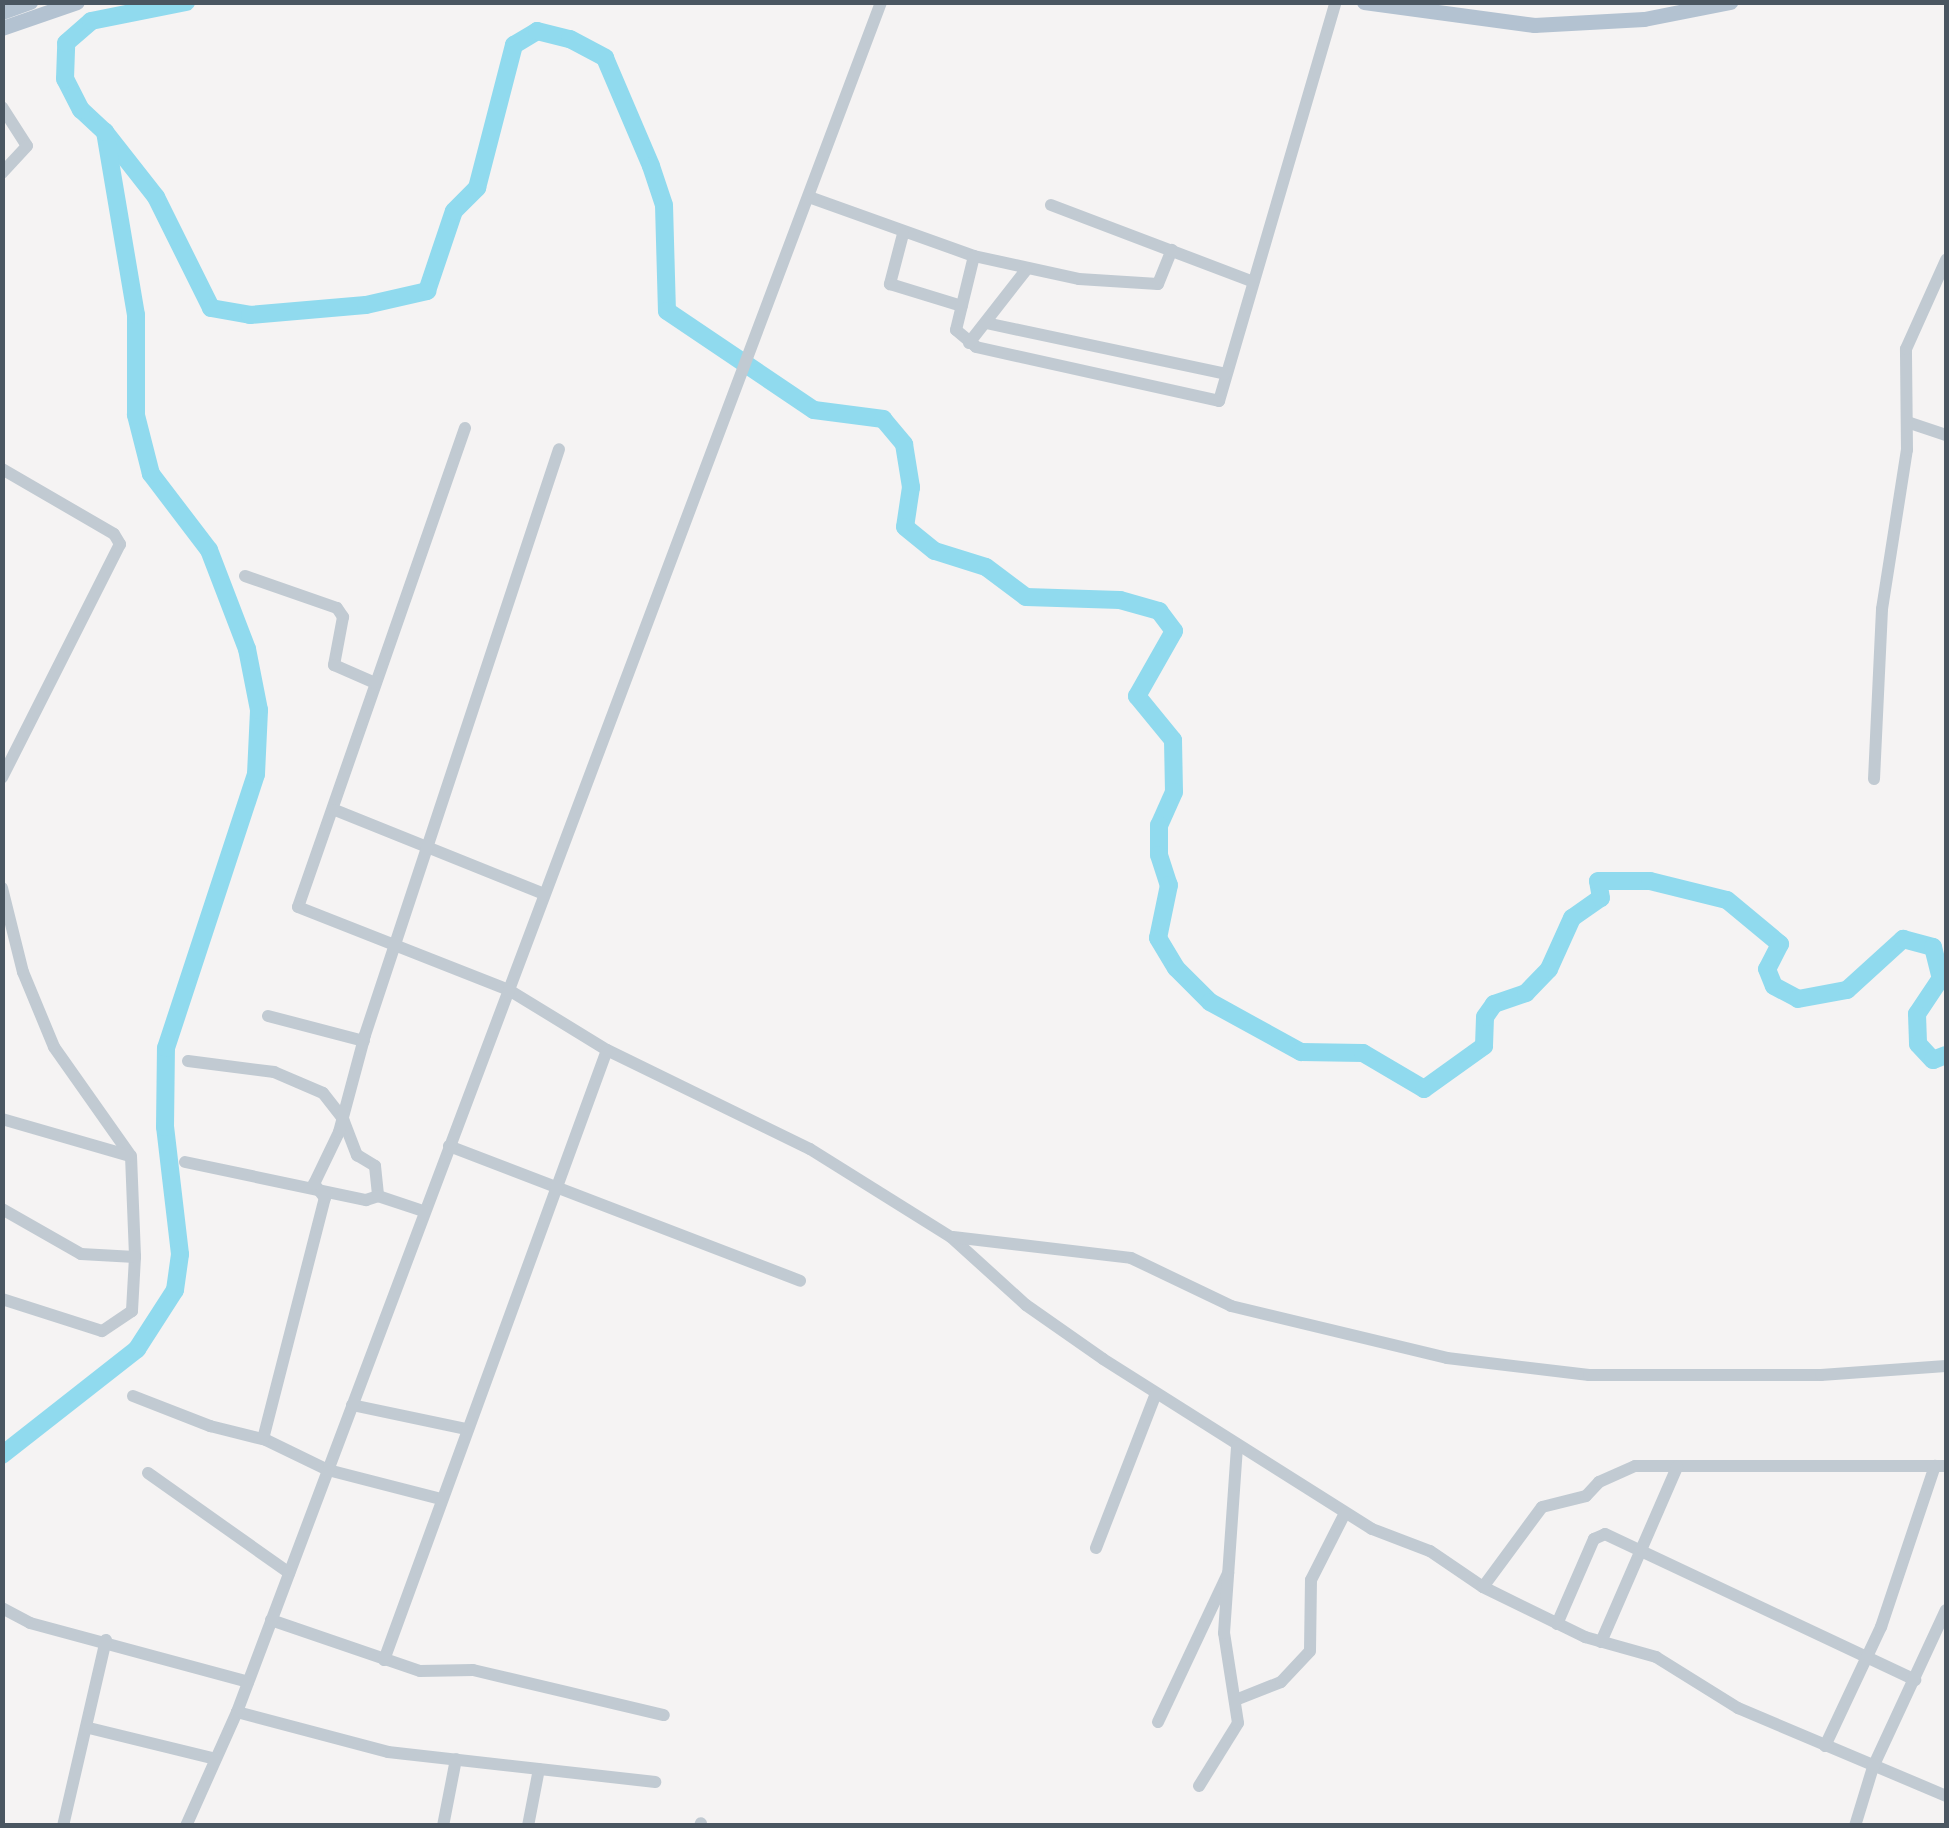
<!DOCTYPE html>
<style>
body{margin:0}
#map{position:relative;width:1949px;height:1828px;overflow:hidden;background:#f5f3f3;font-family:"Titillium Web",sans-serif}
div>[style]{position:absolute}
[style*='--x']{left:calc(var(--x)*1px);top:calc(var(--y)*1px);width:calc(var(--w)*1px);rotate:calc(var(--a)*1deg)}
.river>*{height:18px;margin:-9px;padding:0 9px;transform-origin:9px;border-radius:9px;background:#90daee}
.minor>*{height:12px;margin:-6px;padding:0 6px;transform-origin:6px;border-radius:6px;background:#c1cad2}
.major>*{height:15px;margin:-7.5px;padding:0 7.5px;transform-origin:7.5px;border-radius:7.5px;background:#b3c2d1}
span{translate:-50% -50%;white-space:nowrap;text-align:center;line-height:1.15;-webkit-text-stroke:9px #fff;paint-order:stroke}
.frame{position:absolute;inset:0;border:5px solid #4a5661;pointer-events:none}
</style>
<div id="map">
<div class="river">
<div style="--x:105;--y:132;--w:83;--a:51.9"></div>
<div style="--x:156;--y:197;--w:124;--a:63.6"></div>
<div style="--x:211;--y:308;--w:40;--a:10"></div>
<div style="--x:250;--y:315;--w:116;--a:-4.9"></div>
<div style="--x:366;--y:305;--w:63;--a:-12.9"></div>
<div style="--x:427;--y:291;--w:84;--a:-71.4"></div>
<div style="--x:454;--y:211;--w:33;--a:-45"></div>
<div style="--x:477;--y:188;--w:148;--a:-75.5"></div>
<div style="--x:514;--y:45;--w:27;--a:-31"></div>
<div style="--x:537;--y:31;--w:34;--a:14"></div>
<div style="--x:570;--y:39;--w:40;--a:28"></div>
<div style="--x:605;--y:58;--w:117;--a:66.9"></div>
<div style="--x:651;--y:166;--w:41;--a:71.6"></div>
<div style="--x:664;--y:205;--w:106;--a:88.4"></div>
<div style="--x:667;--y:311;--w:177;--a:34"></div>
<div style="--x:814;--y:410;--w:70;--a:7.4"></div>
<div style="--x:883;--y:419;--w:33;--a:50"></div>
<div style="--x:904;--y:444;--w:44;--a:80.8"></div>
<div style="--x:911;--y:487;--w:40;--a:98.5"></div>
<div style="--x:905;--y:527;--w:38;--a:39"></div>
<div style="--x:935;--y:551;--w:53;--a:17.4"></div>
<div style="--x:986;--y:567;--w:50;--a:36.9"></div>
<div style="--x:1026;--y:597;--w:94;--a:1.8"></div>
<div style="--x:1120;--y:600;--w:41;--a:15.8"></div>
<div style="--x:1159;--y:611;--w:25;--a:53"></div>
<div style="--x:1174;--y:631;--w:75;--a:119.6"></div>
<div style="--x:1137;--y:696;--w:57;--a:50.7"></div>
<div style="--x:1173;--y:740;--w:52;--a:88.9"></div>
<div style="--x:1174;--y:792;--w:36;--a:114"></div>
<div style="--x:1159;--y:825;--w:30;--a:90"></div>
<div style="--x:1159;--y:855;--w:32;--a:72"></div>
<div style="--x:1169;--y:885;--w:54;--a:101.7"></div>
<div style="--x:1158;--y:938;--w:35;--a:59"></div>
<div style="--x:1176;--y:968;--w:48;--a:45"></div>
<div style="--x:1210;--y:1002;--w:104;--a:28.8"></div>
<div style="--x:1301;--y:1052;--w:62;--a:0.9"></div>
<div style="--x:1363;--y:1053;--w:71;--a:30.5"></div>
<div style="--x:1424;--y:1089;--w:74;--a:-35.6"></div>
<div style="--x:1484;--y:1046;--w:29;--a:-88"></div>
<div style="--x:1485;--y:1017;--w:16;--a:-55"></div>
<div style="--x:1494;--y:1004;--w:34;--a:-19"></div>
<div style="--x:1526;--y:993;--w:33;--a:-46"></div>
<div style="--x:1549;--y:969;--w:56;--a:-65.7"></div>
<div style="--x:1572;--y:918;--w:35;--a:-35"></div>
<div style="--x:1601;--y:898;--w:17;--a:-100"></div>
<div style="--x:1598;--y:881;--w:52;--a:0"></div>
<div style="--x:1650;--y:881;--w:79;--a:13.9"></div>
<div style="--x:1727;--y:900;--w:69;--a:39.7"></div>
<div style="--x:1780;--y:944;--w:28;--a:117"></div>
<div style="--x:1767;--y:969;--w:18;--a:68"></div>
<div style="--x:1774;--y:986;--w:27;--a:28"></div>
<div style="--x:1798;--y:999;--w:50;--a:-10.4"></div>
<div style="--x:1847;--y:990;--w:76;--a:-42.3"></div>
<div style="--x:1903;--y:939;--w:31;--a:15"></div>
<div style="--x:1933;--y:947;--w:32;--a:76"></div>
<div style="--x:1941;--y:978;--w:43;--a:123.7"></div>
<div style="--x:1917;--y:1014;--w:30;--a:88"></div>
<div style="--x:1918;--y:1044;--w:22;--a:47"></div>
<div style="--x:1933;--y:1060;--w:14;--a:-21"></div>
<div style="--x:2;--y:1455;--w:172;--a:-38.1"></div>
<div style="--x:137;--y:1349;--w:70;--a:-57.2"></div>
<div style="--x:175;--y:1290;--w:36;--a:-82"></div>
<div style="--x:180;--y:1254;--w:128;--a:-96.7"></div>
<div style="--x:165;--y:1127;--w:79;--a:-89.3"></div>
<div style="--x:166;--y:1048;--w:288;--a:-71.8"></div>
<div style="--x:256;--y:774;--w:64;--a:-87.3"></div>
<div style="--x:259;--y:710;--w:62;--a:-101.1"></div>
<div style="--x:247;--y:649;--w:106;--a:-111"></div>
<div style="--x:209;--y:550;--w:96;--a:-127.3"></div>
<div style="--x:151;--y:474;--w:61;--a:-104.3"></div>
<div style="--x:136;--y:415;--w:100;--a:-90"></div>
<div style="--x:136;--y:315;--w:186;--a:-99.6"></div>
<div style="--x:105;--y:132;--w:33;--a:-137"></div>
<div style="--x:81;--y:110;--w:35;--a:-117"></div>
<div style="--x:65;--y:79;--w:36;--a:-88"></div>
<div style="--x:66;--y:43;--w:33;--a:-41"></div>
<div style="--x:91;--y:21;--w:97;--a:-11.3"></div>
</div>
<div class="minor">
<div style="--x:2;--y:107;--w:46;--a:57.3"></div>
<div style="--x:27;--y:146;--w:37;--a:133"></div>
<div style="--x:809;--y:197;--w:175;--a:19.7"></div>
<div style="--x:974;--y:256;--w:107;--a:12.4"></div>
<div style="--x:1079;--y:279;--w:79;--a:3.6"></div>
<div style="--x:1158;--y:284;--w:37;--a:-68"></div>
<div style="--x:1051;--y:205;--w:214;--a:20.8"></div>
<div style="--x:903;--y:234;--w:52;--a:104.6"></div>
<div style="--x:890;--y:284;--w:75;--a:17"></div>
<div style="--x:974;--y:256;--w:76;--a:103.7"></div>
<div style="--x:956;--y:330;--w:26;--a:40"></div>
<div style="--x:976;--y:347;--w:249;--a:12.5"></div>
<div style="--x:1219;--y:401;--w:416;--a:-73.7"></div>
<div style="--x:986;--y:323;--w:244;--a:12"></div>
<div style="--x:969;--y:343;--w:93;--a:-52"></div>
<div style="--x:1907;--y:422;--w:41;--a:18.4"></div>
<div style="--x:465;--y:428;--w:507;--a:109.22"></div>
<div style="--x:298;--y:907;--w:227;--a:21.5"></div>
<div style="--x:509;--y:990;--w:115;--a:31.5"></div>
<div style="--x:607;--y:1050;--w:226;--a:26"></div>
<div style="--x:810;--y:1149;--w:166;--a:32"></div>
<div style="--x:951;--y:1237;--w:101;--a:42.2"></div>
<div style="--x:1026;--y:1305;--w:94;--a:35"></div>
<div style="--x:1103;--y:1359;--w:318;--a:32.3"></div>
<div style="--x:1372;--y:1529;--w:62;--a:20.8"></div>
<div style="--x:1430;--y:1551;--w:64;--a:34.2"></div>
<div style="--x:1483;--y:1587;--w:114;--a:26.1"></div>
<div style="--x:1585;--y:1637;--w:74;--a:15.7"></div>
<div style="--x:1656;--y:1657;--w:97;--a:31.9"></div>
<div style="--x:1738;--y:1708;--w:226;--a:22.9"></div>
<div style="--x:2;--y:469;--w:129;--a:30.1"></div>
<div style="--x:114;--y:534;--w:12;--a:59"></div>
<div style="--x:120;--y:544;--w:262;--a:116.8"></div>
<div style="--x:245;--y:576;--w:97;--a:19.2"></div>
<div style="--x:337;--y:608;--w:11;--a:56"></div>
<div style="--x:343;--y:617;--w:49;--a:100.6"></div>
<div style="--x:334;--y:665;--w:43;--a:23.6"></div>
<div style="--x:1874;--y:779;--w:170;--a:-87.3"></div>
<div style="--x:1882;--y:609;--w:161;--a:-81.1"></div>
<div style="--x:1907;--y:450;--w:101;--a:-90.6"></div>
<div style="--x:1906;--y:349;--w:98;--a:-65.8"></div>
<div style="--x:335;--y:810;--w:225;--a:21.9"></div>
<div style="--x:2;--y:888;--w:87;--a:76"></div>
<div style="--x:23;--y:972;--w:81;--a:67.5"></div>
<div style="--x:54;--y:1047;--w:133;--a:54.8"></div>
<div style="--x:131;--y:1156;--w:101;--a:87.7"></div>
<div style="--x:135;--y:1257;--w:54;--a:93.2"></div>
<div style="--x:132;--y:1311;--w:36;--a:146"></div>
<div style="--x:102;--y:1331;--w:105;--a:-162.3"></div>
<div style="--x:268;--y:1016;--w:99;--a:14.6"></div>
<div style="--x:188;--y:1061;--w:87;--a:7.3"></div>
<div style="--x:274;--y:1072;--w:53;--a:23.2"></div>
<div style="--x:323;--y:1093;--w:33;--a:52"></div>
<div style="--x:343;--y:1119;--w:39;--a:69"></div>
<div style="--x:357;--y:1155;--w:21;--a:31"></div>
<div style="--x:375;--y:1166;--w:30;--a:84"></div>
<div style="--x:2;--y:1119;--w:133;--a:16.1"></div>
<div style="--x:449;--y:1146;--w:376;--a:21"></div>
<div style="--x:185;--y:1162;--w:185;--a:11.9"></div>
<div style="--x:366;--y:1200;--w:13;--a:-18"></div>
<div style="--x:378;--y:1196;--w:44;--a:18.4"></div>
<div style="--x:2;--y:1209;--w:91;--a:29.7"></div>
<div style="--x:81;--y:1254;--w:54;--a:3.2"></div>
<div style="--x:953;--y:1237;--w:179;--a:6.7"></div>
<div style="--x:1131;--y:1258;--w:111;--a:25.6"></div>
<div style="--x:1231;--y:1306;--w:222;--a:13.5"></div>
<div style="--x:1447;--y:1358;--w:143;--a:6.8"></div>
<div style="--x:1589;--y:1375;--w:232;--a:0"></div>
<div style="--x:1821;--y:1375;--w:125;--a:-4.1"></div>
<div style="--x:133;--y:1396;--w:83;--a:21.3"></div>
<div style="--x:210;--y:1426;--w:58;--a:14"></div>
<div style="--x:266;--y:1440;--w:69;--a:25.8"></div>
<div style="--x:328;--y:1470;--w:117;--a:14.4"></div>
<div style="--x:352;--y:1405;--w:116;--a:11.9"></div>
<div style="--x:263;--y:1439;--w:249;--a:-75.6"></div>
<div style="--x:325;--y:1198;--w:18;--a:-128"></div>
<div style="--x:314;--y:1184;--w:58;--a:-64.3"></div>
<div style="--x:339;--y:1132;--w:100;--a:-75"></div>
<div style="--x:365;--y:1035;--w:617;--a:-71.68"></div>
<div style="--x:148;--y:1473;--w:173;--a:35.3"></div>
<div style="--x:1096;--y:1548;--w:166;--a:-68.8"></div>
<div style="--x:1483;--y:1587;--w:99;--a:-53.6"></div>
<div style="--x:1542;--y:1507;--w:45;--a:-14"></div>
<div style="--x:1586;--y:1496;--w:19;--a:-47"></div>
<div style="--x:1599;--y:1482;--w:39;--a:-24"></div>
<div style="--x:1635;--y:1466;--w:311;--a:0"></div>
<div style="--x:2;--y:1608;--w:32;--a:28"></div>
<div style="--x:30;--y:1623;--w:226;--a:15.1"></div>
<div style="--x:271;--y:1620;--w:157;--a:18.9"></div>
<div style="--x:420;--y:1671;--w:53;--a:-1.1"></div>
<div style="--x:473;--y:1670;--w:196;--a:13.3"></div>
<div style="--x:1557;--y:1624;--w:93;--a:-66.5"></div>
<div style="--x:1594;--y:1539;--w:12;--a:-24"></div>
<div style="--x:1605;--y:1534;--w:343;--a:25.2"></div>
<div style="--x:1601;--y:1642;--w:191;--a:-66.5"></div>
<div style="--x:384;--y:1660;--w:649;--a:-69.92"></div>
<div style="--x:1238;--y:1699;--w:46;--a:-21.6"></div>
<div style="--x:1281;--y:1682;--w:42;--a:-46.9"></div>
<div style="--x:1310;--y:1651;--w:71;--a:-89.2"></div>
<div style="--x:1311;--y:1580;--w:75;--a:-63.1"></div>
<div style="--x:237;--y:1712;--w:156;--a:14.8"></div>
<div style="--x:388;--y:1752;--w:269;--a:6.4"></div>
<div style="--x:1158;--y:1722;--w:165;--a:-64.8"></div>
<div style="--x:89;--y:1728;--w:127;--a:13.7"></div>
<div style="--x:1825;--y:1746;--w:132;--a:-64.8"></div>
<div style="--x:1881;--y:1627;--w:170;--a:-71.5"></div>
<div style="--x:1199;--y:1786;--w:74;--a:-58.2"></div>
<div style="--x:1238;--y:1723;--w:91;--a:-98.8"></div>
<div style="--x:1224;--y:1633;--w:187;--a:-86"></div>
<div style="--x:63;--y:1826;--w:191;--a:-77"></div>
<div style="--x:186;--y:1826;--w:125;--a:-65.9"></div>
<div style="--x:237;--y:1712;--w:1827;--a:-69.36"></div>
<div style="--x:443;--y:1826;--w:68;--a:-79"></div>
<div style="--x:528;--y:1826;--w:58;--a:-79.1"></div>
<div style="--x:700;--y:1826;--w:3;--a:-72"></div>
<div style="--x:1855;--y:1826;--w:62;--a:-73"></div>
<div style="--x:1873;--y:1767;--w:173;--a:-65.1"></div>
</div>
<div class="major">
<div style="--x:1364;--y:2;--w:172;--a:7.7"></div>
<div style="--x:1534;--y:25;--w:110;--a:-3.1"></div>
<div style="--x:1644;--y:19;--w:88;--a:-11.2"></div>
<div style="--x:2;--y:12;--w:30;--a:-20"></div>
<div style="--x:2;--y:28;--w:79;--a:-19.1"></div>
</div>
<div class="frame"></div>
</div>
